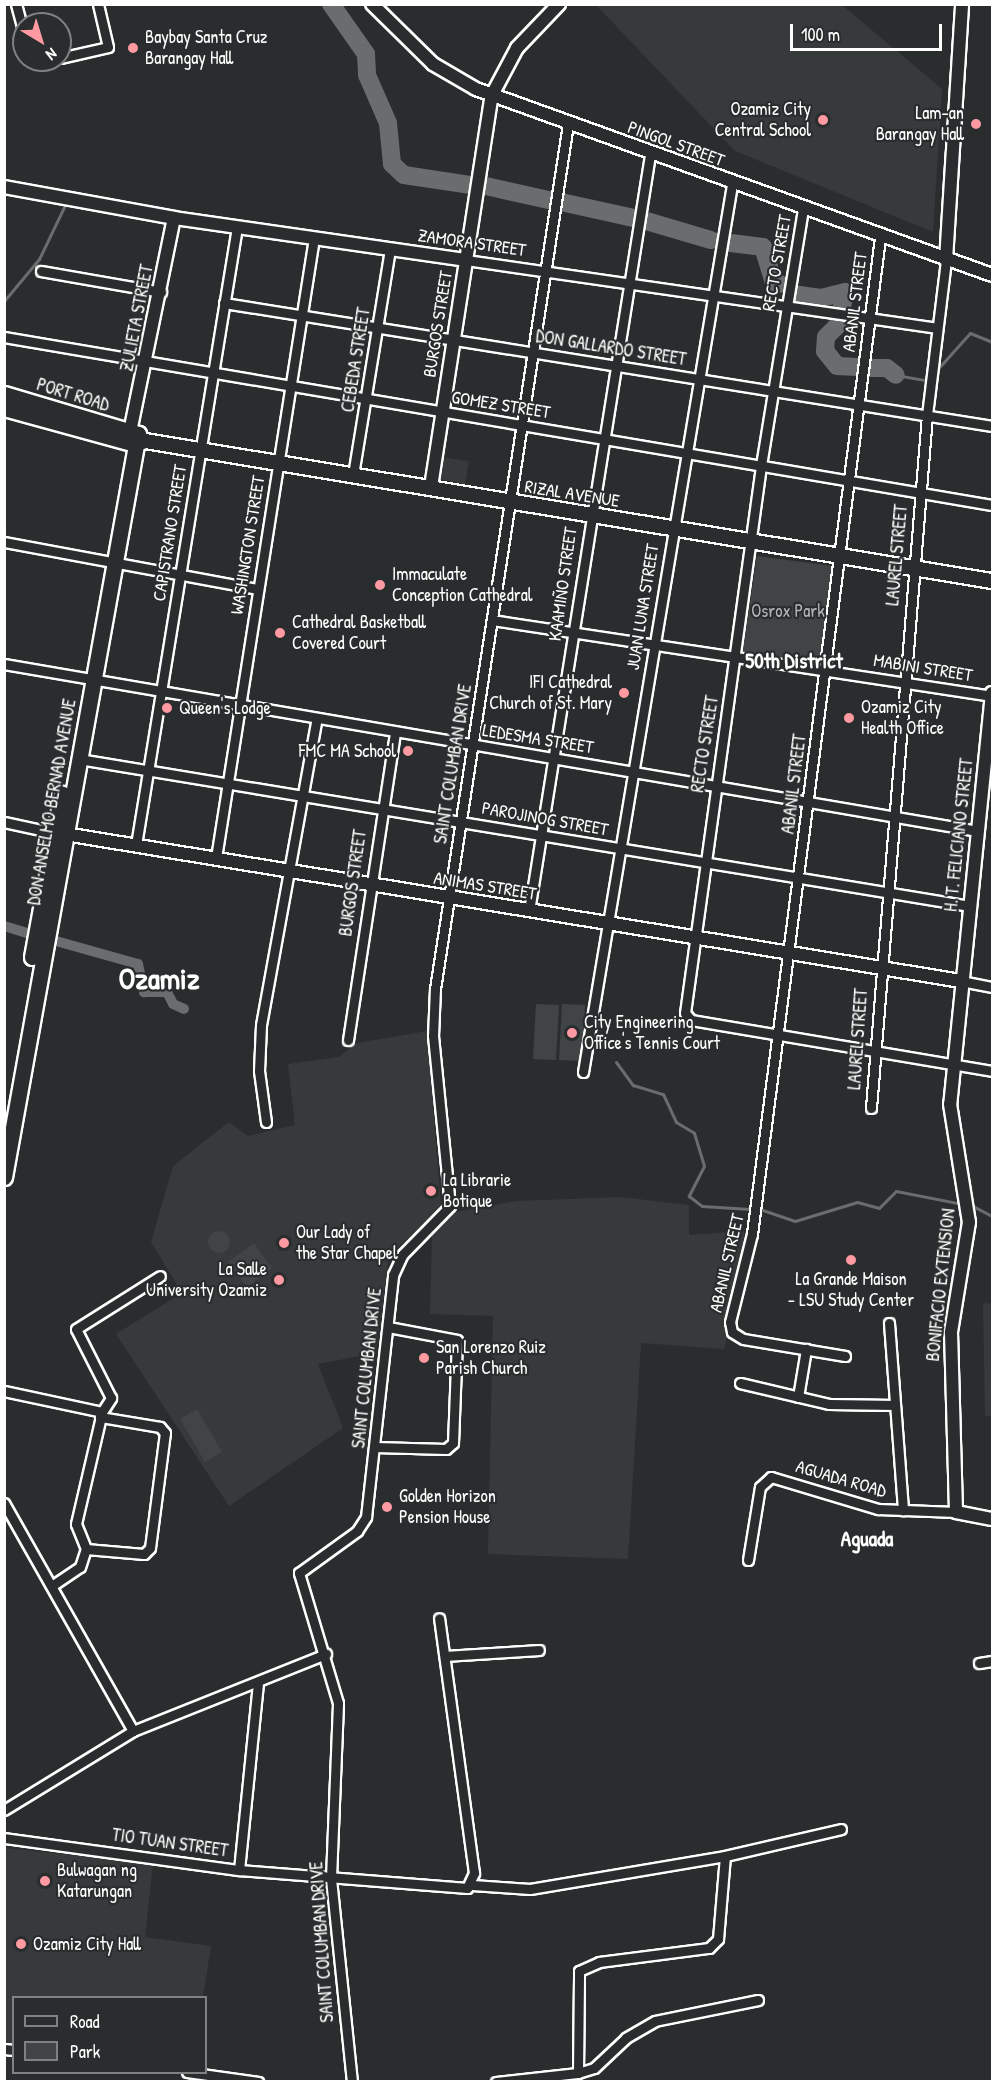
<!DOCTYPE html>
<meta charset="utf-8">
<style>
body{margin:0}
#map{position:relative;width:997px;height:2086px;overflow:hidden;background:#2a2d2e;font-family:"Patrick Hand",sans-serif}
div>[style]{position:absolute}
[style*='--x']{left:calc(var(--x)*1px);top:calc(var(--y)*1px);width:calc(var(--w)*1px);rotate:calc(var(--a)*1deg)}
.built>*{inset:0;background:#373a3b}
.green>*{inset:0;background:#414445}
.round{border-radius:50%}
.stream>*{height:3px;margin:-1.5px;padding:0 1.5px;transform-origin:1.5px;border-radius:1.5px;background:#6a6c6d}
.canal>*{height:10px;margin:-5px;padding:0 5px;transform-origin:5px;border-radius:5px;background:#6a6c6d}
.river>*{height:18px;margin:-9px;padding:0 9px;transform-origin:9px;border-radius:9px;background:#6a6c6d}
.roads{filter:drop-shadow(2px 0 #fff) drop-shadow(-2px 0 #fff) drop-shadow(0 2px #fff) drop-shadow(0 -2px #fff)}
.minor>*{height:9px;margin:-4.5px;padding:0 4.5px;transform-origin:4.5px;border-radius:4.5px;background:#2a2d2e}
.tertiary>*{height:12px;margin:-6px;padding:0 6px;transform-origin:6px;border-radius:6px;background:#2a2d2e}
.secondary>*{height:14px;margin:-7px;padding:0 7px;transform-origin:7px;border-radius:7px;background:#2a2d2e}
.primary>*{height:15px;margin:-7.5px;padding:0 7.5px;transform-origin:7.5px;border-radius:7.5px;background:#2a2d2e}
.dots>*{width:16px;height:16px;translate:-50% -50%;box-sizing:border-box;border:3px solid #2a2d2e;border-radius:50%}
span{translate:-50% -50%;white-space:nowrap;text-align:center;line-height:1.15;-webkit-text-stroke:4.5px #2a2d2e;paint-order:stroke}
.poi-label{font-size:18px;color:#fff}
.left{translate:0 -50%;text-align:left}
.right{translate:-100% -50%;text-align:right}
.street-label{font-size:18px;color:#fff}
.park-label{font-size:18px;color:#b3b4b5}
.quarter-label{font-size:21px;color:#fff;font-weight:700}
.town-label{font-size:30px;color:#fff;font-weight:700}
.frame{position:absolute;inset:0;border:6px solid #fff;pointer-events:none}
.legend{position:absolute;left:12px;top:1996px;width:195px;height:78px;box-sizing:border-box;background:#2a2d2e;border:2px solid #7f8182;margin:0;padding:8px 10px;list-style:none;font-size:18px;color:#fff}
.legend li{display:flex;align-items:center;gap:12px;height:30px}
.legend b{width:30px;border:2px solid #7f8182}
.north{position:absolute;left:12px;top:12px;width:60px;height:60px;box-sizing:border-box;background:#2a2d2e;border:2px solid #7f8182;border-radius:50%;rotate:142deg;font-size:16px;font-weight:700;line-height:24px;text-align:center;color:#fff}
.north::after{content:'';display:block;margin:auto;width:21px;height:27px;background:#ff9aa2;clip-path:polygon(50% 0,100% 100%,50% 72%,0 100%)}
.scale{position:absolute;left:790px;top:24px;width:152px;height:27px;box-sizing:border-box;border:3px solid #fff;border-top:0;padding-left:8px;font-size:18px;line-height:21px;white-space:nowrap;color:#fff;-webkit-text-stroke:4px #2a2d2e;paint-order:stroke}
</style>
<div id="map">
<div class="built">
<div style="clip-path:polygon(596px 5px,842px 5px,942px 89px,933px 232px,735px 151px)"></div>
<div style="clip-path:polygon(442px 457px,469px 461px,465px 484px,438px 479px)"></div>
<div style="clip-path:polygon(427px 1031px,441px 1206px,389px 1256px,376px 1353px,318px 1364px,343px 1428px,229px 1506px,116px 1334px,182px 1293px,151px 1242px,173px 1166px,229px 1122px,248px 1136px,295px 1125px,288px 1064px,339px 1057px,357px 1043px)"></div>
<div style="clip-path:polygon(621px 1197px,689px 1205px,689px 1235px,744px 1231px,743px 1268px,724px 1349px,641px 1343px,628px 1559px,488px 1554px,493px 1316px,430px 1314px,432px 1235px,455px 1212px,516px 1201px)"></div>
<div style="clip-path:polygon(983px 1303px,992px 1304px,992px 1416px,985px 1416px)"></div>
<div style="clip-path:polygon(5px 1848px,153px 1863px,145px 1937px,211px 1946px,203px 1997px,14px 1998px,13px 2046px,5px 2045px)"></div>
</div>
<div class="green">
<div style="clip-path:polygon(757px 556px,833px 566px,819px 666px,742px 657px)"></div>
<div style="clip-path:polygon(536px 1004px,559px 1005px,556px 1060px,533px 1059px)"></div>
<div style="clip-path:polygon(562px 1004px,585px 1005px,582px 1061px,559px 1060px)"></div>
<div class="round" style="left:208px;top:1231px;width:22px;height:22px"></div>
<div style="clip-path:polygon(254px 1243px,272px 1268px,247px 1287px,228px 1262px)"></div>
<div style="clip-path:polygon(197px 1409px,222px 1452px,205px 1462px,180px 1419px)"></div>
</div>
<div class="stream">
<div style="--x:4;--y:301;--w:55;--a:-50.2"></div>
<div style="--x:39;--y:259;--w:62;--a:-64.3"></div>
<div style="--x:935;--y:372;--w:52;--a:-48.1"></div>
<div style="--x:970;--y:333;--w:24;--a:22"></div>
<div style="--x:896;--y:375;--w:28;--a:10"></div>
<div style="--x:616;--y:1062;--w:29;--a:54"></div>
<div style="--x:633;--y:1085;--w:31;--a:17"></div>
<div style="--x:663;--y:1094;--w:31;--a:65"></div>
<div style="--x:676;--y:1122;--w:21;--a:31"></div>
<div style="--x:694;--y:1133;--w:34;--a:73"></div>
<div style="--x:704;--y:1166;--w:34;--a:117"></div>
<div style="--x:689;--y:1196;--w:16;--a:38"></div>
<div style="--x:702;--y:1206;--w:48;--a:3.6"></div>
<div style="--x:971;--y:1205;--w:24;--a:28"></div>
<div style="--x:757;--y:1208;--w:40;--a:18.9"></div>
<div style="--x:795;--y:1221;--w:65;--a:-17"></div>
<div style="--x:857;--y:1202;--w:23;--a:15"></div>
<div style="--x:879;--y:1208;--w:24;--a:-45"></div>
<div style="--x:896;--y:1191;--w:67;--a:11.1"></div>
</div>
<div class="canal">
<div style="--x:4;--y:926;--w:27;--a:17"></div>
<div style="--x:56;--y:941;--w:85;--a:15.7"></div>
<div style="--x:138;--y:964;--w:29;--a:78"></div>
<div style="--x:144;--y:992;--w:23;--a:0"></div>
<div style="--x:167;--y:992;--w:13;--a:63"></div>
<div style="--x:173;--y:1004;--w:12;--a:24"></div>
</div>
<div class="river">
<div style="--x:331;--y:4;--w:61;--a:55"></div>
<div style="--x:366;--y:54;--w:21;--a:87"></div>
<div style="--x:367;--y:75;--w:52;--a:66.4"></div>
<div style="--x:388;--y:123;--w:41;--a:84.4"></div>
<div style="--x:392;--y:164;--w:16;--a:43"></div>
<div style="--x:404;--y:175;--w:68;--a:8.5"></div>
<div style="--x:486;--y:186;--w:64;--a:12.7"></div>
<div style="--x:561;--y:202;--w:75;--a:12.4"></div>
<div style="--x:643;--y:220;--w:71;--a:16.4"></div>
<div style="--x:723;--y:242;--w:40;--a:7.1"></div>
<div style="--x:763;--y:247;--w:37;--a:73"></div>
<div style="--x:774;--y:282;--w:6;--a:18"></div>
<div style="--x:792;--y:294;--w:29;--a:8"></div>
<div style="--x:821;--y:298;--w:25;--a:-14"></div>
<div style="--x:845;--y:292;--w:20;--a:101"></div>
<div style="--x:839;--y:324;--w:18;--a:135"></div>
<div style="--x:826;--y:337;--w:14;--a:94"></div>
<div style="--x:825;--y:351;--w:19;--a:51"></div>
<div style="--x:837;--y:366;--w:20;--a:3"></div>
<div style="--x:866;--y:368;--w:21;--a:0"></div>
<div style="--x:887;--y:368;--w:11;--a:38"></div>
</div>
<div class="roads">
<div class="minor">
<div style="--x:16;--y:4;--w:31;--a:75"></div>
<div style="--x:60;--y:58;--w:49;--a:-12.9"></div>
<div style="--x:108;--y:47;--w:44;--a:-103.1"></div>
<div style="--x:33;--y:60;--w:20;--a:0"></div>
<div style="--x:803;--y:209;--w:260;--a:99.3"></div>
<div style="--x:761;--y:466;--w:552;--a:97.91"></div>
<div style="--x:685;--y:1013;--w:9;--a:49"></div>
<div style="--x:691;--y:1020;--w:305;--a:9.6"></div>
<div style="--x:466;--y:260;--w:475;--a:8.2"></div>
<div style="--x:41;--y:271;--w:122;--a:9.9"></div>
<div style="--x:224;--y:303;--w:778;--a:9.1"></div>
<div style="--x:4;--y:337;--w:1002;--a:9.65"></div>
<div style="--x:353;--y:475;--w:229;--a:-80.7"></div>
<div style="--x:4;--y:542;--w:258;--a:10.5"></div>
<div style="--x:492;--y:620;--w:506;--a:8.64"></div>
<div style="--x:4;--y:664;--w:988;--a:9.73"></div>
<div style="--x:79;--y:759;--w:903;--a:9.37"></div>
<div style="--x:4;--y:822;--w:52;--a:12.2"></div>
<div style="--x:136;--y:845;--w:626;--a:-80.72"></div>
<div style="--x:216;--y:858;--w:628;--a:-81.02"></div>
<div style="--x:529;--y:911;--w:766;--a:-80.91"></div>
<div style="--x:961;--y:981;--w:32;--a:11"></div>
<div style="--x:348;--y:1040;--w:312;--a:-81.3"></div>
<div style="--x:583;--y:1072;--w:900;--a:-80.47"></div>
<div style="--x:871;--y:1108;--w:695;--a:-85.38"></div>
<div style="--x:927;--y:415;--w:156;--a:-83"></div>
<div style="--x:266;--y:1122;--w:51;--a:-97.8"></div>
<div style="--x:259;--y:1071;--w:46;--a:-87.5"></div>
<div style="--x:261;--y:1025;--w:312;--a:-79.7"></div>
<div style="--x:889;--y:1323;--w:188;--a:85.7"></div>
<div style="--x:845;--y:1356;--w:103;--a:-170.5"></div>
<div style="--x:743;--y:1339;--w:13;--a:-148"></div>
<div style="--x:732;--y:1332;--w:10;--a:-101"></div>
<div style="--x:730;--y:1322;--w:91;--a:-76"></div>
<div style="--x:752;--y:1234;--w:1005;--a:-82.68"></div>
<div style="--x:740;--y:1383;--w:91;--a:13.3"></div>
<div style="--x:829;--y:1404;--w:66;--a:0.9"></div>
<div style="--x:4;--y:1391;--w:100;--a:12.1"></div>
<div style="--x:102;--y:1412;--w:115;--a:103.1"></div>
<div style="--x:76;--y:1524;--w:27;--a:68"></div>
<div style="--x:798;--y:1397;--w:49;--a:-80.5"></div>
<div style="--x:102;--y:1412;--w:17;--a:-57"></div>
<div style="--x:111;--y:1398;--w:77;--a:-116.9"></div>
<div style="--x:76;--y:1329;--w:99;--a:-32.2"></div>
<div style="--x:375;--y:1447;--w:71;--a:1.6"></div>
<div style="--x:446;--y:1449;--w:9;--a:-41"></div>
<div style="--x:453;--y:1443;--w:103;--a:-87.8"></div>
<div style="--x:457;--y:1340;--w:70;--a:-169.3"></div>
<div style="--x:4;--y:1503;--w:262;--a:60.5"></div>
<div style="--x:748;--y:1560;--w:74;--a:-80.7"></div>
<div style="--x:760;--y:1487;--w:15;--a:-42"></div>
<div style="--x:771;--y:1477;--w:112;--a:16.7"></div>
<div style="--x:878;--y:1509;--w:78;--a:2.2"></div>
<div style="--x:53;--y:1585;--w:32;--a:-34"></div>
<div style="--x:80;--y:1567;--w:19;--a:-72"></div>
<div style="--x:86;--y:1549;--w:58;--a:4.9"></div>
<div style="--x:144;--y:1554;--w:8;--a:-45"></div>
<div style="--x:150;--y:1548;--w:116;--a:-82.6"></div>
<div style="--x:165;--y:1433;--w:8;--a:-130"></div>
<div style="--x:160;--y:1427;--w:61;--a:-170.5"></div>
<div style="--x:445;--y:1656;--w:94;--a:-3.7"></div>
<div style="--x:979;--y:1663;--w:13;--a:-9"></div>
<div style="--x:4;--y:1810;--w:151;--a:-31.5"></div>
<div style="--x:133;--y:1731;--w:208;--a:-21.8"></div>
<div style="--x:4;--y:1838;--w:237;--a:7.8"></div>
<div style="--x:239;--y:1870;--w:229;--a:4.5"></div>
<div style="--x:467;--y:1888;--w:17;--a:-65"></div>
<div style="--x:474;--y:1873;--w:257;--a:-97.8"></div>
<div style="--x:239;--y:1870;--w:187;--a:-84.2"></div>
<div style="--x:472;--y:1885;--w:58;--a:3.9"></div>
<div style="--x:530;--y:1889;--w:198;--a:-9.6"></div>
<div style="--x:758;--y:2000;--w:105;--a:168.5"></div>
<div style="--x:655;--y:2021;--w:34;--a:150"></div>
<div style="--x:626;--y:2038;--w:44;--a:136.8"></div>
<div style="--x:594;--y:2068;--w:17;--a:163"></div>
<div style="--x:578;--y:2073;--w:102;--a:-89.4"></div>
<div style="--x:579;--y:1971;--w:22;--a:-24"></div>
<div style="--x:599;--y:1962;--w:111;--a:-7.3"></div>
<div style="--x:709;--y:1948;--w:13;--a:-45"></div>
<div style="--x:718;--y:1939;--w:83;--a:-85.2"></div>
<div style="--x:725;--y:1856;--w:119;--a:-13.1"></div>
<div style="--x:4;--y:2049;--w:10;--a:6"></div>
<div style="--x:187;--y:2072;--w:72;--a:8"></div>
<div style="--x:352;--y:2082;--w:205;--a:-95.9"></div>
<div style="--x:331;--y:1878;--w:175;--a:-87.7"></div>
<div style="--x:338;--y:1703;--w:136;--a:-106.7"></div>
<div style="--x:299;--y:1573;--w:72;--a:-35.9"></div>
<div style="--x:357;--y:1531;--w:17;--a:-57"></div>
<div style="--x:366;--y:1517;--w:244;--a:-83.6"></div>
<div style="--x:393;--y:1275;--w:23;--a:-65"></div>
<div style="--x:403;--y:1254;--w:67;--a:-45.6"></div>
<div style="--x:450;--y:1206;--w:171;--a:-95.7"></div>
<div style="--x:433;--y:1036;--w:47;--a:-87.6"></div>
<div style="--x:435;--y:989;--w:875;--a:-81.26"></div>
<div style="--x:496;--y:2082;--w:82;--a:-6.3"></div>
</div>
<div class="tertiary">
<div style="--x:372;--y:4;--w:86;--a:44.5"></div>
<div style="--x:433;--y:64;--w:50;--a:30.2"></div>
<div style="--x:476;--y:89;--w:548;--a:19.82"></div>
<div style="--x:4;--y:187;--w:173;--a:10.3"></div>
<div style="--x:174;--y:218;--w:295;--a:8.2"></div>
<div style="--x:946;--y:260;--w:256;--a:-86.4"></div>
<div style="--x:130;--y:432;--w:218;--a:-78.4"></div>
<div style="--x:431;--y:487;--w:397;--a:-81.2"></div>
<div style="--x:492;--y:95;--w:53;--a:-62"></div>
<div style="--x:517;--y:48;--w:61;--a:-46.3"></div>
<div style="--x:992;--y:693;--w:413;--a:95.8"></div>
<div style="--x:950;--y:1104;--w:120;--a:80.9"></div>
<div style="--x:969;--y:1222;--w:111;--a:99.3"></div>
<div style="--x:951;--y:1332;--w:180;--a:88.4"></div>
<div style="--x:956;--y:1512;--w:37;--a:11"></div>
<div style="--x:59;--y:833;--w:914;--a:9.32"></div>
</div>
<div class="secondary">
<div style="--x:136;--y:444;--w:9;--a:-18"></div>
<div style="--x:145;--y:441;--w:858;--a:9.39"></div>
</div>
<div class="primary">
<div style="--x:4;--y:394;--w:140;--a:16.6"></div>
<div style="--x:138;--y:434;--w:755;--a:100.22"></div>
<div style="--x:4;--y:408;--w:137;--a:15.3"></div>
<div style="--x:32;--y:957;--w:166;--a:-79.6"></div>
</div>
</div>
<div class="dots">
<div style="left:133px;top:48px;background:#ff9aa2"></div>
<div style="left:823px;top:120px;background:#ff9aa2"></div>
<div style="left:976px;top:124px;background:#ff9aa2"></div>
<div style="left:380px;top:585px;background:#ff9aa2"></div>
<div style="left:280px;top:633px;background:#ff9aa2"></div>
<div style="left:624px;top:693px;background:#ff9aa2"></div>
<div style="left:167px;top:708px;background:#ff9aa2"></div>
<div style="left:849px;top:718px;background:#ff9aa2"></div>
<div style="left:408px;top:751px;background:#ff9aa2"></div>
<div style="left:572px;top:1033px;background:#ff9aa2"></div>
<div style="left:431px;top:1191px;background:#ff9aa2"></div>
<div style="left:284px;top:1243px;background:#ff9aa2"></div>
<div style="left:851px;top:1260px;background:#ff9aa2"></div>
<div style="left:279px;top:1280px;background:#ff9aa2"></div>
<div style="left:424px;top:1358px;background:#ff9aa2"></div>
<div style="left:387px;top:1507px;background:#ff9aa2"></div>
<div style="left:45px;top:1881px;background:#ff9aa2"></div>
<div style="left:21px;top:1944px;background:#ff9aa2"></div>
</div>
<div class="poi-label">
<span class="left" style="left:145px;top:48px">Baybay Santa Cruz<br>Barangay Hall</span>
<span class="right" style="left:811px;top:120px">Ozamiz City<br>Central School</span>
<span class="right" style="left:964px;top:124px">Lam-an<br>Barangay Hall</span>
<span class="left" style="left:392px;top:585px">Immaculate<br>Conception Cathedral</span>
<span class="left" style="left:292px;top:633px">Cathedral Basketball<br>Covered Court</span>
<span class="right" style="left:612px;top:693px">IFI Cathedral<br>Church of St. Mary</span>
<span class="left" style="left:179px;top:708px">Queen's Lodge</span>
<span class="left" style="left:861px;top:718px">Ozamiz City<br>Health Office</span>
<span class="right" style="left:396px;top:751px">FMC MA School</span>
<span class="left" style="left:584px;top:1033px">City Engineering<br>Office's Tennis Court</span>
<span class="left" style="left:443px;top:1191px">La Librarie<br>Botique</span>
<span class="left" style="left:296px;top:1243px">Our Lady of<br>the Star Chapel</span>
<span class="right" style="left:267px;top:1280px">La Salle<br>University Ozamiz</span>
<span style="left:851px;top:1290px">La Grande Maison<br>- LSU Study Center</span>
<span class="left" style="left:436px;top:1358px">San Lorenzo Ruiz<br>Parish Church</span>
<span class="left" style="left:399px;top:1507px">Golden Horizon<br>Pension House</span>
<span class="left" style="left:57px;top:1881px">Bulwagan ng<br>Katarungan</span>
<span class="left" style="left:33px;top:1944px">Ozamiz City Hall</span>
</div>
<div class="street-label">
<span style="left:676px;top:144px;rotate:20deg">PINGOL STREET</span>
<span style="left:472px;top:243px;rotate:8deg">ZAMORA STREET</span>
<span style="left:777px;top:263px;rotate:-80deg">RECTO STREET</span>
<span style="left:855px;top:302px;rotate:-83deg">ABANIL STREET</span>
<span style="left:137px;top:318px;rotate:-79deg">ZULIETA STREET</span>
<span style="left:438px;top:324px;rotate:-81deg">BURGOS STREET</span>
<span style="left:611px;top:348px;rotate:9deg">DON GALLARDO STREET</span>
<span style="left:356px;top:360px;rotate:-81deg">CEBEDA STREET</span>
<span style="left:73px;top:395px;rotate:17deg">PORT ROAD</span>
<span style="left:501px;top:405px;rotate:9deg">GOMEZ STREET</span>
<span style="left:572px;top:494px;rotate:9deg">RIZAL AVENUE</span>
<span style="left:170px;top:533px;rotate:-81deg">CAPISTRANO STREET</span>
<span style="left:248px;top:545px;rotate:-81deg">WASHINGTON STREET</span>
<span style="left:897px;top:555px;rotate:-85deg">LAUREL STREET</span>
<span style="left:563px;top:584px;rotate:-82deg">KAAMIÑO STREET</span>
<span style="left:643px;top:607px;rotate:-81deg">JUAN LUNA STREET</span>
<span style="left:923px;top:668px;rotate:9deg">MABINI STREET</span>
<span style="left:538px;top:739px;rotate:9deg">LEDESMA STREET</span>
<span style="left:705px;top:744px;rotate:-81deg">RECTO STREET</span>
<span style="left:453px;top:764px;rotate:-81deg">SAINT COLUMBAN DRIVE</span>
<span style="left:794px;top:784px;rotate:-83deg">ABANIL STREET</span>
<span style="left:52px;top:802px;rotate:-80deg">DON ANSELMO BERNAD AVENUE</span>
<span style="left:545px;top:819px;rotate:10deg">PAROJINOG STREET</span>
<span style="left:959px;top:835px;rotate:-84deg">H. T. FELICIANO STREET</span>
<span style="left:353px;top:883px;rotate:-82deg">BURGOS STREET</span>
<span style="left:485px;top:886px;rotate:9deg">ANIMAS STREET</span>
<span style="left:858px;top:1039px;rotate:-86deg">LAUREL STREET</span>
<span style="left:727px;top:1263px;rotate:-77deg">ABANIL STREET</span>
<span style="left:941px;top:1285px;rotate:-84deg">BONIFACIO EXTENSION</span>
<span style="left:367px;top:1368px;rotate:-84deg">SAINT COLUMBAN DRIVE</span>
<span style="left:841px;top:1479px;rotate:16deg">AGUADA ROAD</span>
<span style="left:170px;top:1843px;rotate:8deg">TIO TUAN STREET</span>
<span style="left:322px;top:1942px;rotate:-94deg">SAINT COLUMBAN DRIVE</span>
</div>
<div class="park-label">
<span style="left:788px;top:611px">Osrox Park</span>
</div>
<div class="quarter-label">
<span style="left:794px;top:661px">50th District</span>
<span style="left:867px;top:1539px">Aguada</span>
</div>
<div class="town-label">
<span style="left:159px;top:978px">Ozamiz</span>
</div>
<div class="frame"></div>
<ul class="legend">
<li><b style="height:8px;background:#2a2d2e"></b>Road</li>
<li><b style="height:16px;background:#414445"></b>Park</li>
</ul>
<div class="north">N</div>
<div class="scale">100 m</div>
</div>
